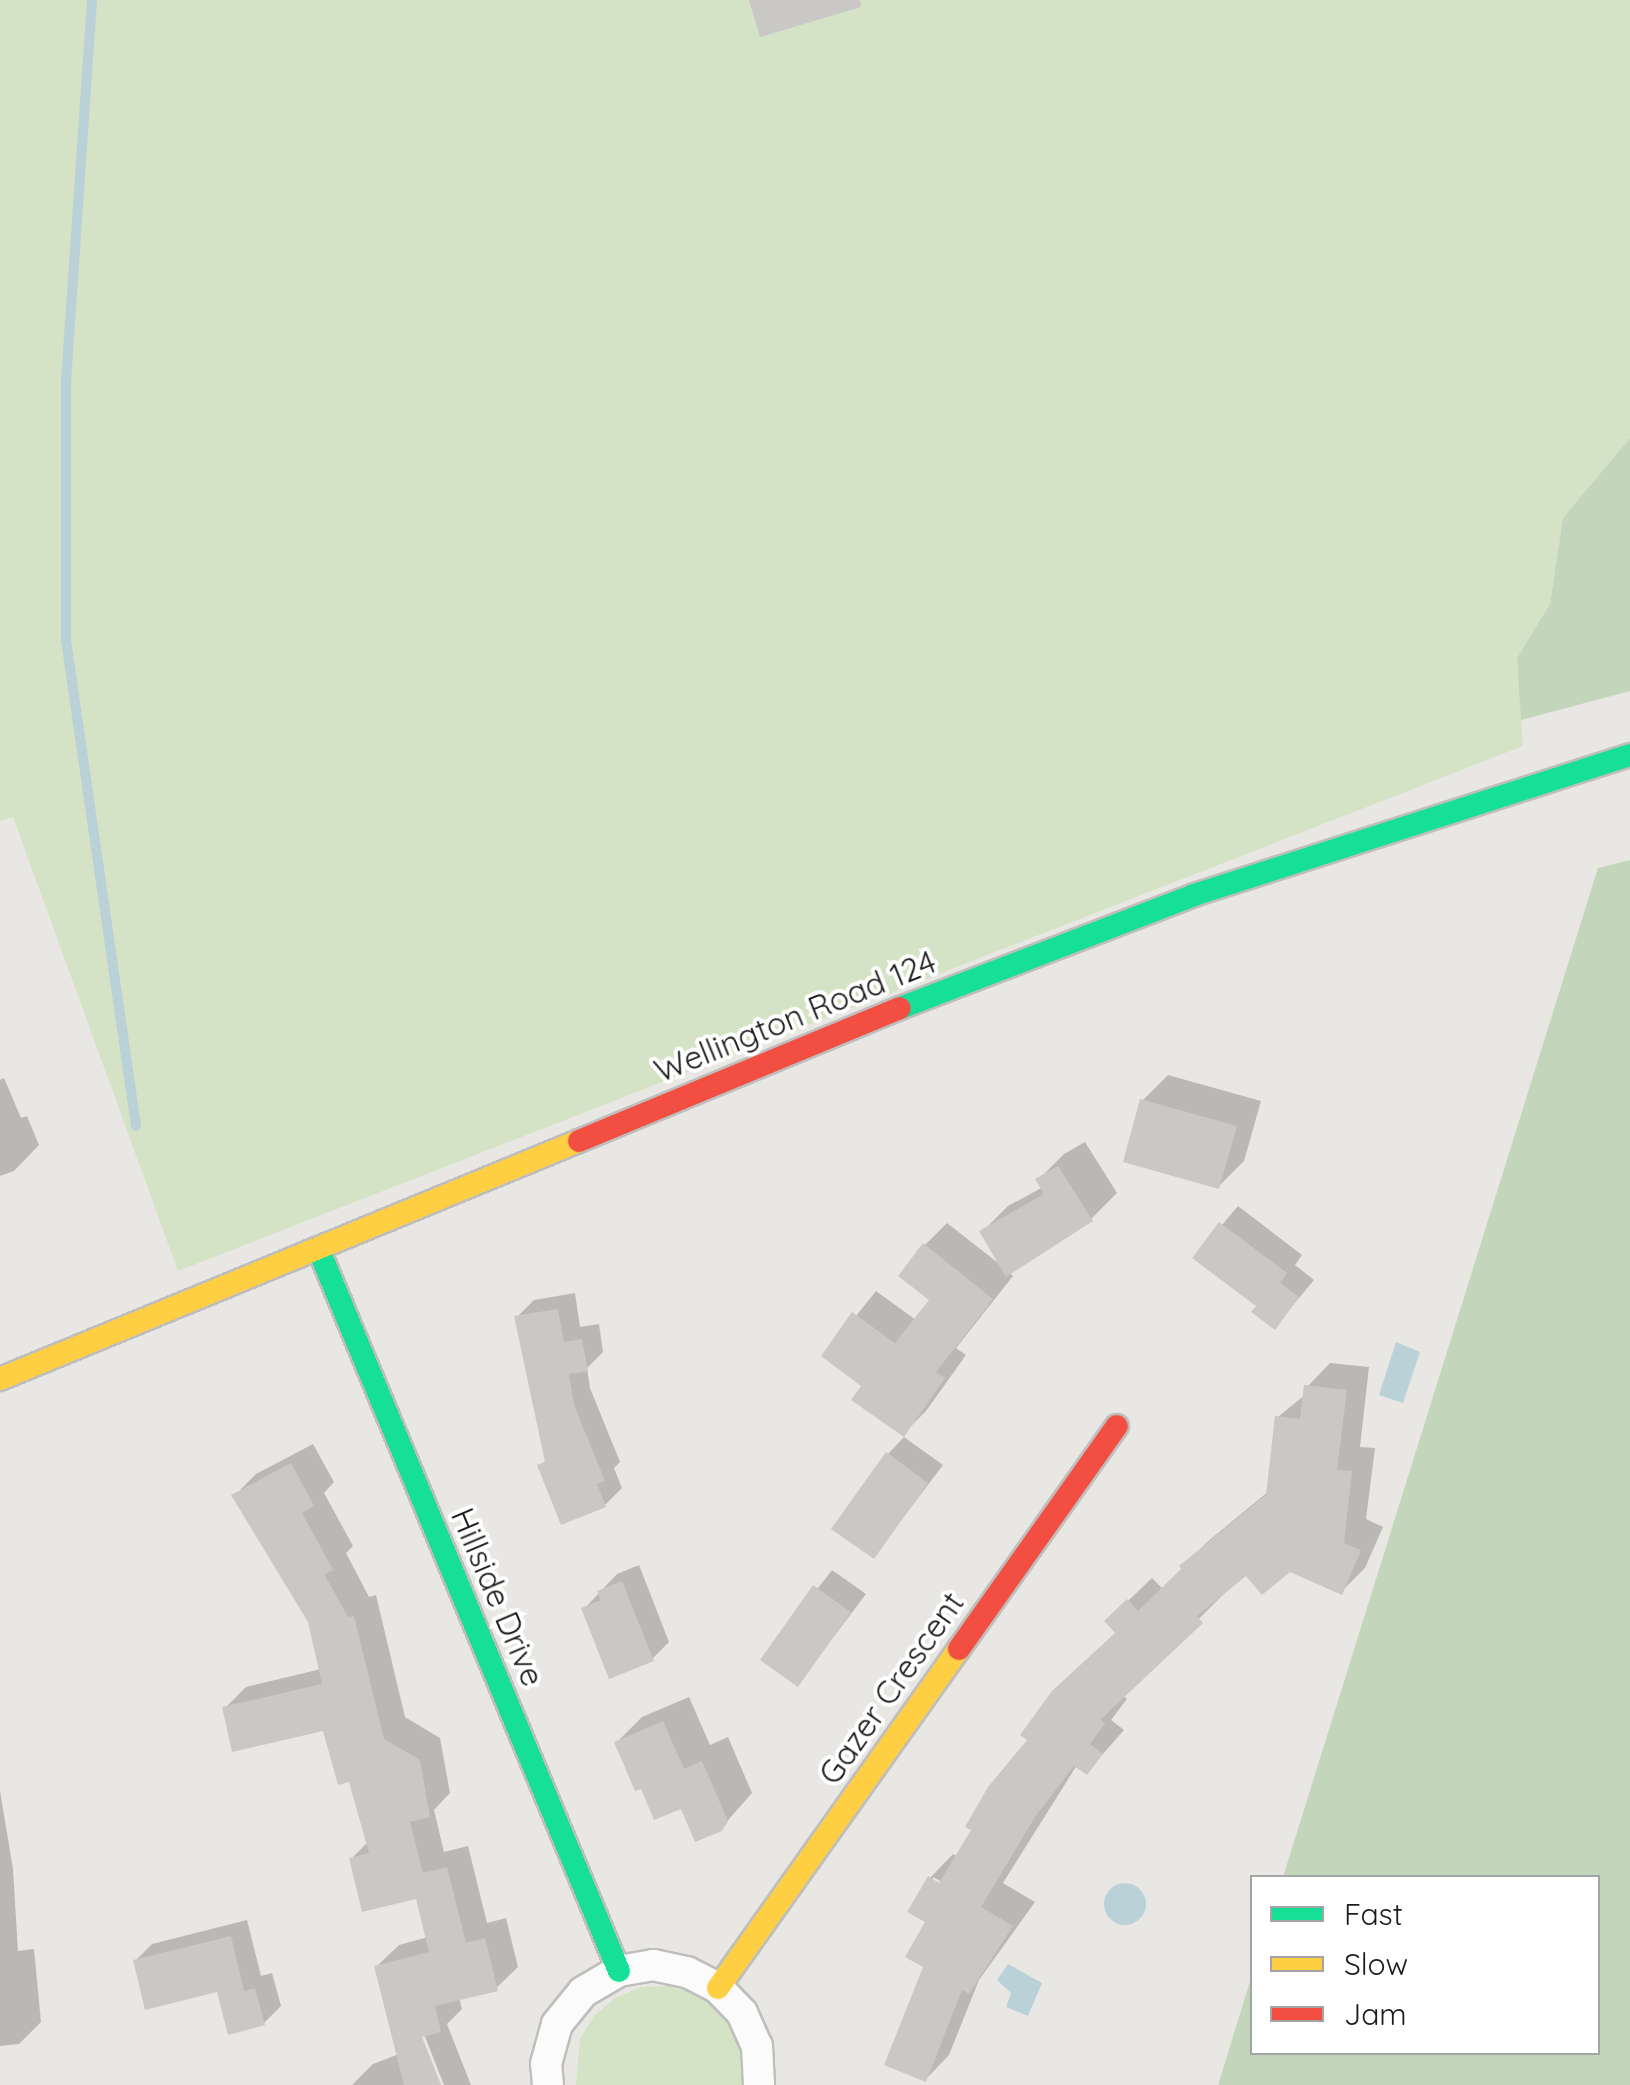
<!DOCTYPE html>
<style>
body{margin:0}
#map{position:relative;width:1630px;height:2085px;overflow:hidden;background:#e9e7e3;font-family:Quicksand,sans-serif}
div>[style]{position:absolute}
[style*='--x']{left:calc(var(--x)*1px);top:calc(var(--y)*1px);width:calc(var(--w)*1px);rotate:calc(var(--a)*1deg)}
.grass>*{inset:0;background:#d4e3c5}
.forest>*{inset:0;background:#c3d5bb}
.water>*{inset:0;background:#bad1d8}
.round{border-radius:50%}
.shadow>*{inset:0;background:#0003}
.stream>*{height:10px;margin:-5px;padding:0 5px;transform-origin:5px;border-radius:5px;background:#bad1d8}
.building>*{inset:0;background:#cac8c4}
.roads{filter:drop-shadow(2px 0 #bfbebc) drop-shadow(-2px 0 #bfbebc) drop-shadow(0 2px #bfbebc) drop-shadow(0 -2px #bfbebc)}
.street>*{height:30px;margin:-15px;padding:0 15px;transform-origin:15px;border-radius:15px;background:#fcfbfb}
.fast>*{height:22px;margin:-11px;padding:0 11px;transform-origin:11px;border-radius:11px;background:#16e098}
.slow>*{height:22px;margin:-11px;padding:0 11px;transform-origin:11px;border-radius:11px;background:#ffcf43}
.jam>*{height:22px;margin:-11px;padding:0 11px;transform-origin:11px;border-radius:11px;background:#f24e42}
span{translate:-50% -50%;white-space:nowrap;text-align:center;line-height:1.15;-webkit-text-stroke:8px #fff;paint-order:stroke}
.street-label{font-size:32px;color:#1b1b1b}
.legend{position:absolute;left:1250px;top:1875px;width:350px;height:180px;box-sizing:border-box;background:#fff;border:2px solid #a4a4a4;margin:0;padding:12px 18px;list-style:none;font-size:30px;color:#1b1b1b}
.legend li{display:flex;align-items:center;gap:20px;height:50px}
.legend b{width:50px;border:2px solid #a4a4a4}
</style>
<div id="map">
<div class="grass">
<div style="clip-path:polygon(0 0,1630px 0,1630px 438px,1563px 518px,1550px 604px,1517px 658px,1523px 746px,178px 1271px,13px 817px,0 821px)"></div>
<div style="clip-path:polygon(668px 1986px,695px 1993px,718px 2009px,735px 2031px,744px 2056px,744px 2085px,576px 2085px,580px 2039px,594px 2016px,615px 1998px,641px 1987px)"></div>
</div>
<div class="forest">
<div style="clip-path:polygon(1630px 438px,1630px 691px,1521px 720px,1517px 658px,1550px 604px,1563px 518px)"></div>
<div style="clip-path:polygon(1630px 860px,1630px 2085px,1218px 2085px,1252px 1975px,1252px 2052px,1598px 2052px,1598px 1878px,1283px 1877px,1598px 868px)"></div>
</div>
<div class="water">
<div style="clip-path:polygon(1396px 1342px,1420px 1352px,1403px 1403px,1379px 1395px)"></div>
<div class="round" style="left:1104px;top:1883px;width:42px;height:42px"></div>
<div style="clip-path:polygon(1008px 1964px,1042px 1983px,1028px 2016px,1006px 2007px,1011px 1993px,997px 1980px)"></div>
</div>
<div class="shadow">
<div style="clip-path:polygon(1168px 1075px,1261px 1101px,1244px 1161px,1219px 1186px,1142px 1101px)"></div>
<div style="clip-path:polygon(4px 1078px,21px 1118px,27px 1116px,39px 1145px,14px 1171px,0 1176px,0 1080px)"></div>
<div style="clip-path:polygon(1085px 1142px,1117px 1193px,1091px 1219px,1009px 1272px,1013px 1276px,956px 1348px,966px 1355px,926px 1411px,903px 1434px,865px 1385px,824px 1356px,876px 1291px,916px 1320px,932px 1300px,925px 1245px,947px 1223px,1002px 1266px,982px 1232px,1008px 1206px,1043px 1187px,1038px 1180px,1064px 1154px)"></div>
<div style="clip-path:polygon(1238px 1206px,1302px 1255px,1295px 1265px,1314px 1280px,1275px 1327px,1259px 1305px,1195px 1257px)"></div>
<div style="clip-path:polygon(575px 1293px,580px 1327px,599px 1324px,603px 1352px,587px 1368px,590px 1388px,620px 1462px,614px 1468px,622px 1488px,605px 1505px,540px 1466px,547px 1459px,517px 1317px,534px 1300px)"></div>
<div style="clip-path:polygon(evenodd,1330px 1363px,1369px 1367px,1360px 1447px,1375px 1448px,1366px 1519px,1383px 1527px,1365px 1568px,1341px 1592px,1290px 1569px,1246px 1572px,1122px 1695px,1127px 1699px,1111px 1720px,1124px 1730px,1087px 1772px,1077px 1765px,1003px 1883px,1035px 1902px,979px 1980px,949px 2055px,926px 2079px,930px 1878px,953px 1854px,958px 1857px,1117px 1632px,1107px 1621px,1152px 1578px,1163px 1589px,1206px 1543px,1269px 1491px,1278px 1417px,1306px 1394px,1307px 1387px,1330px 1363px,933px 1877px,951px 1887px,933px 1882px,933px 1877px)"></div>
<div style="clip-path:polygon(904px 1437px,943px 1465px,874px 1556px,888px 1454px)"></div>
<div style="clip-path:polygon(313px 1444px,334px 1482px,324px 1493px,353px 1546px,346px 1553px,369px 1597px,376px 1595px,405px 1717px,440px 1738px,450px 1793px,434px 1810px,444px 1852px,468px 1846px,487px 1923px,506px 1918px,518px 1967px,496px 1988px,459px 1997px,462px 2009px,447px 2024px,471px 2085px,444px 2085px,420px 2024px,415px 2026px,438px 2085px,352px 2085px,373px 2064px,399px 2054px,377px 1966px,399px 1945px,428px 1937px,418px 1896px,351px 1859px,368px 1842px,351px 1779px,325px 1728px,225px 1708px,246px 1687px,321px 1669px,310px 1621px,234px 1496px,256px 1474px)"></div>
<div style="clip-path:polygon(639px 1565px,669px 1642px,652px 1659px,584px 1609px,617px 1574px)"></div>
<div style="clip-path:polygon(832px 1570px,866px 1594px,798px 1684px,763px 1659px)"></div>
<div style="clip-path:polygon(689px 1697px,710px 1745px,728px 1737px,752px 1793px,721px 1828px,642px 1785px,617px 1742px,642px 1717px)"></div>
<div style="clip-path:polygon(0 1791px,13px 1869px,18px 1951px,34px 1949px,41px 2022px,19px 2044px,0 2046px)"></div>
<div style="clip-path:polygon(247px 1920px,261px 1976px,272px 1973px,281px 2006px,264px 2023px,219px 1989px,135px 1961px,152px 1944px)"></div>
</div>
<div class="stream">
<div style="--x:92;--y:0;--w:378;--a:93.9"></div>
<div style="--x:66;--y:377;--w:263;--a:90"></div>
<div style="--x:66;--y:640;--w:491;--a:81.8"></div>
</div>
<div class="building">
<div style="clip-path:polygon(749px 0,860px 0,861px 7px,760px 37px)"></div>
<div style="clip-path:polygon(1140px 1099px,1237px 1126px,1219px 1189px,1123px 1162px)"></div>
<div style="clip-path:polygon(1058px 1166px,1093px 1221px,1006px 1277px,979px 1231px,1044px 1194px,1035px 1179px)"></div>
<div style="clip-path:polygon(1219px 1222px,1287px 1273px,1280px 1283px,1299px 1297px,1275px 1330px,1251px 1312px,1256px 1306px,1192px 1258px)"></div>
<div style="clip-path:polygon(923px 1243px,993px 1299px,936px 1372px,945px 1378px,904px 1437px,851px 1400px,861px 1386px,821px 1356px,852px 1312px,895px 1343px,929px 1300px,898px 1276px)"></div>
<div style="clip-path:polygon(558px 1309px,564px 1342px,582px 1339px,588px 1371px,569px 1374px,574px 1405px,605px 1481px,597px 1484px,606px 1507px,561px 1525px,537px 1465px,545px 1462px,514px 1316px)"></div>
<div style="clip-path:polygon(1304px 1385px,1347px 1390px,1337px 1470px,1352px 1471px,1344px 1543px,1361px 1550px,1342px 1595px,1290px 1572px,1262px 1595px,1246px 1576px,1197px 1616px,1203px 1623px,1100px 1720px,1105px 1723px,1090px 1744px,1103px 1754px,1087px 1775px,1074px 1766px,1035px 1817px,981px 1907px,1013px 1926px,969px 1994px,962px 1990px,926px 2082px,884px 2065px,923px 1967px,905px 1957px,925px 1922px,907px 1912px,928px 1876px,939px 1883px,971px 1830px,965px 1827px,988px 1787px,1027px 1740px,1020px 1735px,1052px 1691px,1115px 1633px,1104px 1621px,1127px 1599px,1138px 1611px,1181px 1569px,1179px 1566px,1266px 1495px,1275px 1416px,1300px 1419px)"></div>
<div style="clip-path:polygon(886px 1452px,928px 1483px,874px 1559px,831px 1529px)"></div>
<div style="clip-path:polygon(291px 1463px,314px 1506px,302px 1513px,333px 1570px,324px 1574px,348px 1617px,354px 1616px,384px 1739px,420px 1760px,430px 1817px,410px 1822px,423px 1873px,447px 1867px,466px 1943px,485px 1938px,498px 1991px,435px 2006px,441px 2032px,422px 2037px,441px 2085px,404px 2085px,374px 1966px,429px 1952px,416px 1899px,362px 1912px,349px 1858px,369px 1853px,349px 1782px,338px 1785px,323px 1731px,232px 1752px,222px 1707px,322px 1684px,308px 1622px,231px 1495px)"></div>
<div style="clip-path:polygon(622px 1581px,654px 1661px,609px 1679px,581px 1608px,601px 1600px,597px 1591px)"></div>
<div style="clip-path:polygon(813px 1585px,851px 1612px,798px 1687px,760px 1660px)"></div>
<div style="clip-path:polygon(663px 1721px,684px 1769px,702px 1761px,728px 1821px,722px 1831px,695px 1842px,681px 1809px,654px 1820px,641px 1789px,635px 1791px,614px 1742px)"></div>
<div style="clip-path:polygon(231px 1936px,244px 1991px,255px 1988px,265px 2025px,228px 2035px,217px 1992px,145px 2010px,133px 1960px)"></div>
</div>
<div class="roads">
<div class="street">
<div style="--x:548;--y:2085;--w:21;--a:-95"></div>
<div style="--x:546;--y:2064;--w:41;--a:-74.6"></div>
<div style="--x:557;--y:2024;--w:41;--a:-50.9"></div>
<div style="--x:583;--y:1992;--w:42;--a:-30.3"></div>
<div style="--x:619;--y:1971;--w:35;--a:-10"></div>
<div style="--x:653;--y:1965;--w:35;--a:12"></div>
<div style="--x:687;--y:1972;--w:35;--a:27"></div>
<div style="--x:718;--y:1988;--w:35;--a:46"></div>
<div style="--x:742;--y:2013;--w:36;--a:66"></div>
<div style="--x:757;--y:2046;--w:39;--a:87"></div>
</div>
<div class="fast">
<div style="--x:900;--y:1008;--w:315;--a:-21"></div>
<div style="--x:1194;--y:895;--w:458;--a:-17.8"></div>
<div style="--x:318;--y:1248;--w:783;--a:67.4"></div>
</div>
<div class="slow">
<div style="--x:0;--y:1379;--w:626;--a:-22.35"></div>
<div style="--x:718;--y:1988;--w:416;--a:-54.6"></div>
</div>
<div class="jam">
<div style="--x:579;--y:1141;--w:347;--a:-22.5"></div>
<div style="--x:959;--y:1649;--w:273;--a:-54.7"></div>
</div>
</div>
<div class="street-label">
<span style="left:795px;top:1016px;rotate:-22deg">Wellington Road 124</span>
<span style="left:498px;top:1597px;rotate:67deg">Hillside Drive</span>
<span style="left:891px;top:1688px;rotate:-55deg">Gazer Crescent</span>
</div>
<ul class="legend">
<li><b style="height:12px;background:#16e098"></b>Fast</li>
<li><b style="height:12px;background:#ffcf43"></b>Slow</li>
<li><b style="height:12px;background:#f24e42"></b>Jam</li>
</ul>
</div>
